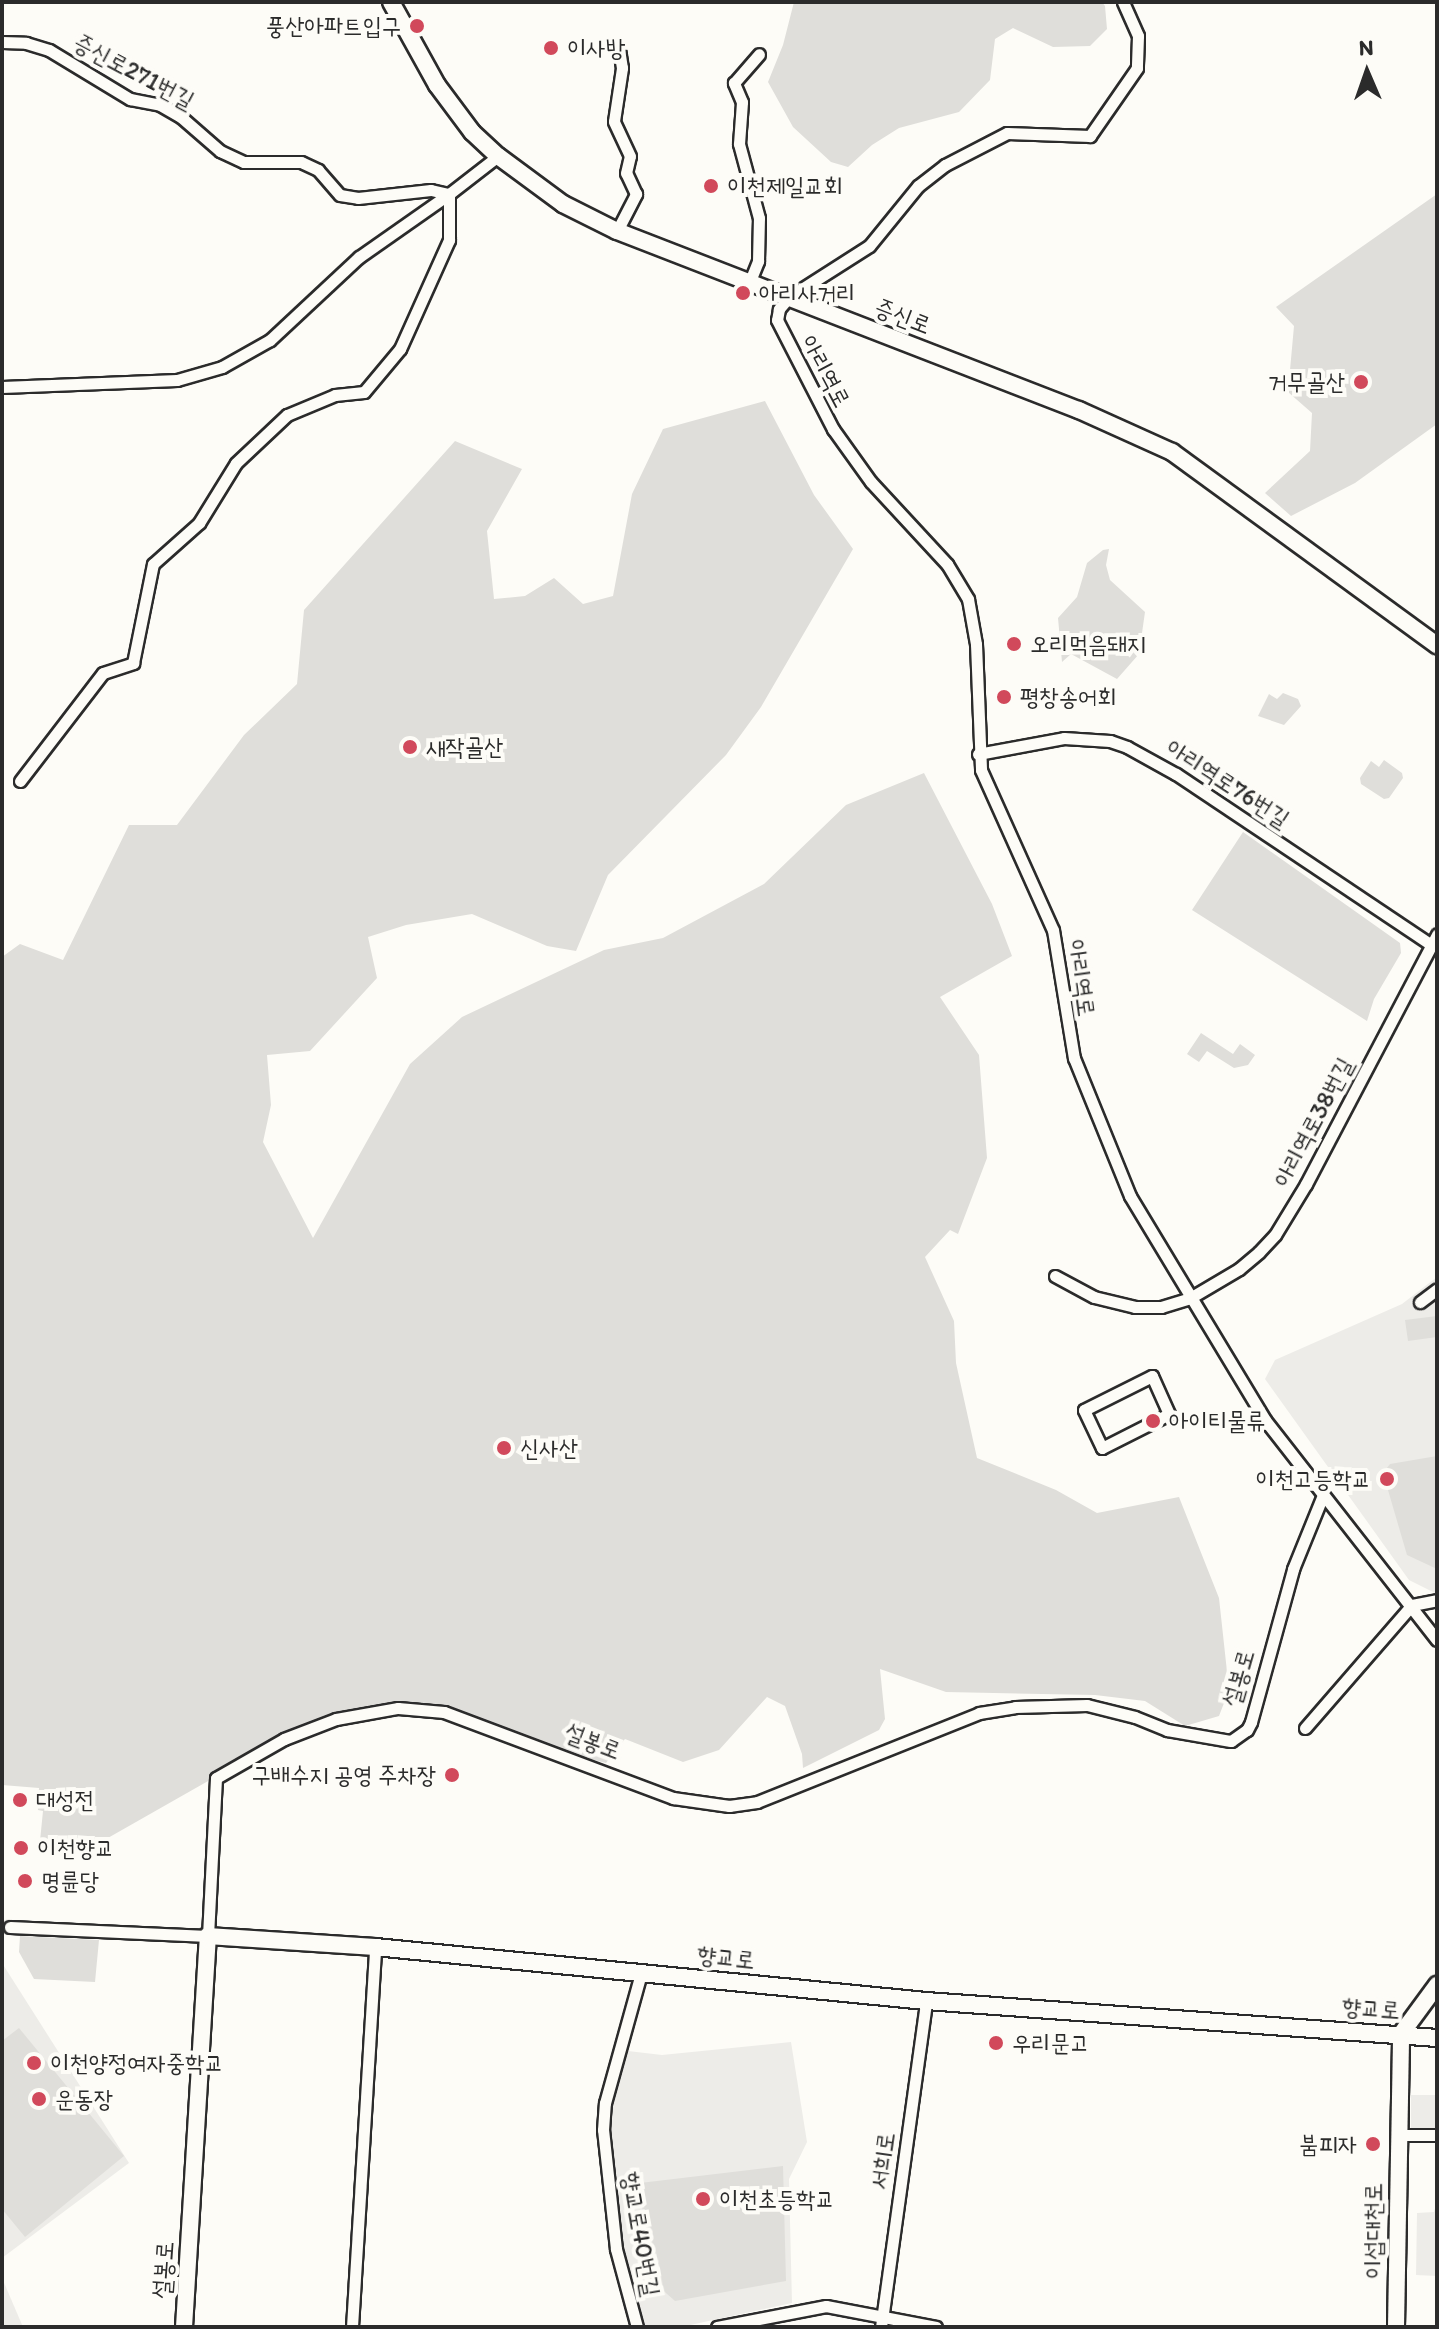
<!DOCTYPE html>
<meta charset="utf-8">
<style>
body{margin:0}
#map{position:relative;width:1439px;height:2329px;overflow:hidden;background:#fdfcf7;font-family:Itim,"Poor Story",sans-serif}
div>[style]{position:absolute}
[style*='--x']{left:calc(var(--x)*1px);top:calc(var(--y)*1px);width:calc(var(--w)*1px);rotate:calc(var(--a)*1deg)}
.built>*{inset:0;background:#edece8}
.green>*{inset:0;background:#dfdeda}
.roads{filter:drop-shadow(2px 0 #2b2b2b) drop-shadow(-2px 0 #2b2b2b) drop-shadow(0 2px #2b2b2b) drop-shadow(0 -2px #2b2b2b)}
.street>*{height:11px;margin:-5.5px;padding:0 5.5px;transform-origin:5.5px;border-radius:5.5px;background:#fdfcf7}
.secondary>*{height:16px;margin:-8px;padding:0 8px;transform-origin:8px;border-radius:8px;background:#fdfcf7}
.dots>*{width:22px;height:22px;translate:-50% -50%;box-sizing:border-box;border:4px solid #fdfcf7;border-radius:50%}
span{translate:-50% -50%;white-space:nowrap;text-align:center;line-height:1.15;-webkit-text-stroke:8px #fdfcf7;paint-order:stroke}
.poi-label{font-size:24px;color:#2b2b2b}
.right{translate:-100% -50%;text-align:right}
.left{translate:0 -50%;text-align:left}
.street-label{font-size:24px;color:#2b2b2b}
.frame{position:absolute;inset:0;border:4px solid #2b2b2b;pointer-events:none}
.north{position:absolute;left:1327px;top:32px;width:80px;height:80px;-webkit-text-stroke:6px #fdfcf7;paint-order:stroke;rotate:358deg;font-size:22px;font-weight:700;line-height:32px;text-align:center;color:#2b2b2b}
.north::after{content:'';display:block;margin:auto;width:28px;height:36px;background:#2b2b2b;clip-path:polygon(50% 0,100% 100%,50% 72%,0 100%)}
</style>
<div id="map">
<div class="built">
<div style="clip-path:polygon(1437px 1277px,1437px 1593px,1435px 1593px,1409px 1580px,1265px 1379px,1275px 1360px,1402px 1304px)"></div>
<div style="clip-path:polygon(2px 1963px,129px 2163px,2px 2258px)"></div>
<div style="clip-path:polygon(791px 2042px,807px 2142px,789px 2179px,792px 2303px,681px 2327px,643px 2327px,617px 2218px,607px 2107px,628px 2051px,662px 2055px)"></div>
<div style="clip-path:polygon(1411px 2095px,1437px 2095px,1437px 2132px,1411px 2132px)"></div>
<div style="clip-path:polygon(1437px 2201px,1437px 2276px,1416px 2275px,1417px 2213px,1434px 2212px)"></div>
<div style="clip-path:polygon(2px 2278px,23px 2327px,2px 2327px)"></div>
</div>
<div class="green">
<div style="clip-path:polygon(794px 2px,1102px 2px,1105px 6px,1107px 29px,1090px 46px,1053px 47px,1013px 28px,995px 39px,990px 80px,959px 112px,899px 128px,872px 145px,848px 167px,831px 162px,793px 127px,768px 82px,783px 45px)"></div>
<div style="clip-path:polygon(1437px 194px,1437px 424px,1355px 483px,1291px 516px,1265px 493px,1310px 451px,1312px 413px,1288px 392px,1294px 326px,1276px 307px)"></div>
<div style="clip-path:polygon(765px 401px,814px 495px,853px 549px,761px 707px,726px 755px,608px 875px,576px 951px,547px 946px,472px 914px,406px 925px,368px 937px,377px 978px,310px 1051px,267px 1055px,271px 1105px,263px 1142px,313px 1238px,410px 1064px,462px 1017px,604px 950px,663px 938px,764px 884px,846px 805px,924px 773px,992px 904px,1012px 956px,940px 997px,979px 1055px,987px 1158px,958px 1234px,950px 1230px,925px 1257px,954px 1321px,956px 1363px,977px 1458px,1056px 1490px,1097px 1513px,1179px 1497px,1219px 1598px,1229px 1690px,1219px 1716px,1185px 1726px,1145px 1701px,1095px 1695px,946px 1692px,880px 1669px,885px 1719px,879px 1730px,803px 1768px,802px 1754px,785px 1706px,767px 1697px,719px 1750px,683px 1762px,625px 1739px,606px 1763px,429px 1717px,376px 1709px,282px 1739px,85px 1851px,39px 1851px,43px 1811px,38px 1810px,39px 1788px,2px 1785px,2px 957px,20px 944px,63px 960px,129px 825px,177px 825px,244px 735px,297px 684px,304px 610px,455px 441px,522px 469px,487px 531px,494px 599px,525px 596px,554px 578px,583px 604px,613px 596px,632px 494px,663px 429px)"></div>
<div style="clip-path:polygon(1109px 549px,1106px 565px,1110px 580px,1145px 612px,1139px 654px,1117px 679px,1071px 654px,1062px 662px,1058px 618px,1077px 597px,1087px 563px,1103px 550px)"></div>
<div style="clip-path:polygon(1283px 693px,1298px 699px,1301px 706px,1284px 725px,1258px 716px,1269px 694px,1277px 699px)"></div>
<div style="clip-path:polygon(1384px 760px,1402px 773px,1403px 778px,1389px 798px,1384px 799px,1361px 784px,1360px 778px,1371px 761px,1379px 767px)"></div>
<div style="clip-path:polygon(1243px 832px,1400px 943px,1401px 953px,1374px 999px,1367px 1021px,1192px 910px)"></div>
<div style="clip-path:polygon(1201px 1033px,1233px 1054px,1240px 1044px,1255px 1055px,1248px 1065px,1234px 1068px,1207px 1051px,1199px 1062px,1187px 1054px)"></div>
<div style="clip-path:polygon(1437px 1316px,1437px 1337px,1408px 1341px,1405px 1320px)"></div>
<div style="clip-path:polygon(1437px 1456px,1437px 1569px,1407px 1555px,1383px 1473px,1390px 1464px)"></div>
<div style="clip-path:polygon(20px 1936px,99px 1940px,95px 1982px,34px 1979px,19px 1952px)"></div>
<div style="clip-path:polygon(19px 2028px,124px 2156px,25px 2237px,2px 2209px,2px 2041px)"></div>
<div style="clip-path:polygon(783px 2166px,786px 2281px,675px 2301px,648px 2277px,640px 2183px)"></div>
</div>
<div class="roads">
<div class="street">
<div style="--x:1123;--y:2;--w:37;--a:66"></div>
<div style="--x:1138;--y:36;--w:32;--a:92"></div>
<div style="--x:1137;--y:68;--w:83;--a:124.7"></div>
<div style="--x:1090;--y:136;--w:83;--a:-177.9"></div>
<div style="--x:1007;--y:133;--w:70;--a:152.7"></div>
<div style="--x:945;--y:165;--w:34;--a:142"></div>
<div style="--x:918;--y:186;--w:77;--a:129.2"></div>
<div style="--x:869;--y:246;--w:95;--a:147.5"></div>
<div style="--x:789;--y:297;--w:16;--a:130"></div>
<div style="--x:779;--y:309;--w:11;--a:100"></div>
<div style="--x:777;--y:320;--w:123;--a:62.8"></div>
<div style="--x:833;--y:429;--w:65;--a:54.4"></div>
<div style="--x:871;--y:482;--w:112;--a:47.2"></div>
<div style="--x:947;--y:564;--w:41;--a:59"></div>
<div style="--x:968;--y:599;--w:46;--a:79.9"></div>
<div style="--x:976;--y:644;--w:126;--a:87.7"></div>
<div style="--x:981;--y:770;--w:175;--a:65.8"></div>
<div style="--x:1053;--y:930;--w:130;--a:80.7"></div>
<div style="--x:1074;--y:1058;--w:149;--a:67.9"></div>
<div style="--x:1130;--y:1196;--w:262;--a:58.9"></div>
<div style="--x:1265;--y:1420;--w:279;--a:52"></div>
<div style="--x:2;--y:42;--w:24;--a:2"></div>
<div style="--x:26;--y:43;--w:24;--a:17"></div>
<div style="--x:49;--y:50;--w:95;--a:31.2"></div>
<div style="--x:130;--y:99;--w:31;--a:11"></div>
<div style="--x:160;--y:105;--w:24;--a:30"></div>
<div style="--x:181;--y:117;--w:52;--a:41.1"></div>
<div style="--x:220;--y:151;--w:26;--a:25"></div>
<div style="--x:244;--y:162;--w:57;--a:0"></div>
<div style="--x:301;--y:162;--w:19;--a:25"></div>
<div style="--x:318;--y:170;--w:33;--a:49"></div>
<div style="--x:340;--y:195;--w:18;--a:9"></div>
<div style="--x:358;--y:198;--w:73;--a:-6.3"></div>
<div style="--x:431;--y:190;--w:18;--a:13"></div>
<div style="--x:449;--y:194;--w:62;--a:-37.8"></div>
<div style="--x:617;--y:231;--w:42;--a:-62.8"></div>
<div style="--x:636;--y:194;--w:23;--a:-115"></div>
<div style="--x:626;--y:173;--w:17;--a:-77"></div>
<div style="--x:630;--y:156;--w:38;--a:-115"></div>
<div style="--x:614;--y:121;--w:54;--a:-81.4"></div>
<div style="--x:622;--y:68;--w:19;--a:-99"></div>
<div style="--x:750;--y:281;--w:22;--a:-68"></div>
<div style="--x:758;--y:261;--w:43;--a:-88.7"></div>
<div style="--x:759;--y:218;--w:77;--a:-105.1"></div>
<div style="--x:739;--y:144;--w:42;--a:-85.9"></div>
<div style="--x:742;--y:102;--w:21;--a:-113"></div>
<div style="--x:734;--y:83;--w:38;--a:-49"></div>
<div style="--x:2;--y:387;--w:175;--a:-2.3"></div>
<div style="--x:177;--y:380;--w:47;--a:-16.1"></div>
<div style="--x:222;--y:367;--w:55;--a:-29.4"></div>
<div style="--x:270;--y:340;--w:122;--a:-43"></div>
<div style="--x:359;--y:257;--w:110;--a:-35"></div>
<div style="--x:978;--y:754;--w:87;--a:-10.5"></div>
<div style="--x:1064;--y:738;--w:46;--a:3.7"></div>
<div style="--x:1110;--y:741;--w:18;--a:19"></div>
<div style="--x:1127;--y:747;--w:56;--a:28.9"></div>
<div style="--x:1176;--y:774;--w:306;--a:33.8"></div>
<div style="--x:20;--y:781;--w:136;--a:-52.5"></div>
<div style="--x:103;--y:673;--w:32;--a:-18"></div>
<div style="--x:133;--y:663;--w:101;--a:-78.6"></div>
<div style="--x:153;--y:564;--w:62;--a:-41.7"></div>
<div style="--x:199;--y:523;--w:70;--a:-58.3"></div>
<div style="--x:236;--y:463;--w:70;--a:-43.3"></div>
<div style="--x:287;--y:415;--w:52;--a:-22.6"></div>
<div style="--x:335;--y:395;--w:29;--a:-6"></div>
<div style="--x:364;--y:392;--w:56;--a:-50.1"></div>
<div style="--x:400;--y:349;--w:120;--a:-65.8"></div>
<div style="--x:449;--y:240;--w:46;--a:-90"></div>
<div style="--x:1055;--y:1276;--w:44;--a:28.3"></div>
<div style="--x:1094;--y:1297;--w:42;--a:13.7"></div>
<div style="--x:1135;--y:1307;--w:26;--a:0"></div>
<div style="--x:1161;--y:1307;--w:30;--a:-17"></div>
<div style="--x:1190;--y:1298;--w:57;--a:-30.6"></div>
<div style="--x:1239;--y:1269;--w:26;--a:-40"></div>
<div style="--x:1259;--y:1252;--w:23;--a:-47"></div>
<div style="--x:1275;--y:1235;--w:60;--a:-58.7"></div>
<div style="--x:1306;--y:1184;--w:282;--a:-62.3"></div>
<div style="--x:1420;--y:1302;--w:21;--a:-37"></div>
<div style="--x:1152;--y:1376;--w:42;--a:65.9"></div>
<div style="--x:1169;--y:1414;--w:75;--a:153.1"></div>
<div style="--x:1102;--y:1448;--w:42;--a:-115.3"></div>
<div style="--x:1084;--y:1410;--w:76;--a:-26.6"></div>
<div style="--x:1305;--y:1728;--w:163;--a:-49"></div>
<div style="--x:1412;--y:1605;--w:25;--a:-11"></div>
<div style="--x:10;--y:1927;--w:198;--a:2.6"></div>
<div style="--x:208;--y:1936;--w:158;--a:-87.1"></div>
<div style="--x:216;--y:1778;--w:78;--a:-29.8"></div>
<div style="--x:284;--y:1739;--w:56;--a:-21"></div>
<div style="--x:336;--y:1719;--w:63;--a:-10.1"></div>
<div style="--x:398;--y:1708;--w:46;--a:5"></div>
<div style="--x:444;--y:1712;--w:245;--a:20.6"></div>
<div style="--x:673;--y:1798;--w:57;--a:8.1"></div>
<div style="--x:729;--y:1806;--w:28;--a:-8"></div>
<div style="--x:757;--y:1802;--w:239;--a:-21.8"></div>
<div style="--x:979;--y:1713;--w:36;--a:-9"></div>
<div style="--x:1015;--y:1707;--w:72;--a:-1.6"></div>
<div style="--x:1087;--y:1705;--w:49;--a:14"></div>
<div style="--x:1135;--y:1717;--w:35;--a:22"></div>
<div style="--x:1167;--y:1730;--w:65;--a:9.8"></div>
<div style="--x:1231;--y:1741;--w:19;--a:-35"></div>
<div style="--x:1247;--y:1730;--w:9;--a:-63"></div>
<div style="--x:1251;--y:1722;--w:159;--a:-74.6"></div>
<div style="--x:1293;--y:1569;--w:80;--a:-67.9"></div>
<div style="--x:1397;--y:2135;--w:40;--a:0"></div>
<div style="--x:352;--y:2327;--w:381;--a:-86.5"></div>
<div style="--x:637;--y:2327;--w:81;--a:-105.1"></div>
<div style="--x:616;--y:2249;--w:120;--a:-96.2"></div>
<div style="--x:603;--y:2130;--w:27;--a:-86"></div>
<div style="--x:605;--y:2103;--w:135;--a:-74.5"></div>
<div style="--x:717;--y:2327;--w:111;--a:-10.9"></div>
<div style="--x:826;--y:2306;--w:112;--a:10.8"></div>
<div style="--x:881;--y:2327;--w:329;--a:-82.1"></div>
</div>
<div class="secondary">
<div style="--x:391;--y:2;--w:95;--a:61"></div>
<div style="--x:437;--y:85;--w:59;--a:53.3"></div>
<div style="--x:472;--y:132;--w:35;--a:43"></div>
<div style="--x:498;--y:156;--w:81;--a:36.4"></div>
<div style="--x:563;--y:204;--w:60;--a:26.6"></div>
<div style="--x:617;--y:231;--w:495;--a:21.2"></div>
<div style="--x:1079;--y:410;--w:102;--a:24.3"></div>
<div style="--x:1172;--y:452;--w:328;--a:36.1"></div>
<div style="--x:184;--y:2327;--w:392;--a:-86.5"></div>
<div style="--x:208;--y:1936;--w:167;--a:3.8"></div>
<div style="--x:375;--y:1947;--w:554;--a:5.6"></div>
<div style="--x:926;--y:2001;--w:512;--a:4.14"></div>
<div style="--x:1396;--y:2327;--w:293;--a:-89"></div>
<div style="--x:1401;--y:2034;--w:61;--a:-53.7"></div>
</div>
</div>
<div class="dots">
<div style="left:417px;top:26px;background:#d1495b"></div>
<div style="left:551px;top:48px;background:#d1495b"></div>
<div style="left:711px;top:186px;background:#d1495b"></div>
<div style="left:743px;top:293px;background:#d1495b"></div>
<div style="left:1361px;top:382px;background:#d1495b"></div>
<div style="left:1014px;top:644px;background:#d1495b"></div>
<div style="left:1004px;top:697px;background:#d1495b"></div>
<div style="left:410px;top:747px;background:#d1495b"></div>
<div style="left:1153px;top:1421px;background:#d1495b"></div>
<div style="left:504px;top:1448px;background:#d1495b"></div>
<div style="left:1387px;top:1479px;background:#d1495b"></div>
<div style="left:452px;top:1775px;background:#d1495b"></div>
<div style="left:20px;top:1800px;background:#d1495b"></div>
<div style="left:21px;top:1848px;background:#d1495b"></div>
<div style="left:25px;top:1881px;background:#d1495b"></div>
<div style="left:996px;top:2043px;background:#d1495b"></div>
<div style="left:34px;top:2063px;background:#d1495b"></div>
<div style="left:39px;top:2099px;background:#d1495b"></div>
<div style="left:1373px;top:2144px;background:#d1495b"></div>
<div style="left:703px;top:2199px;background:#d1495b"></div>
</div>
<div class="poi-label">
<span class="right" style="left:401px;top:26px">풍산아파트입구</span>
<span class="left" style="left:567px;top:48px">이사방</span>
<span class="left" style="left:727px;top:186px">이천제일교회</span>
<span class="left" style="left:759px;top:293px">아리사거리</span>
<span class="right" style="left:1345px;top:382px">거무골산</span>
<span class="left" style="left:1030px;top:644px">오리먹음돼지</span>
<span class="left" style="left:1020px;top:697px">평창송어회</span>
<span class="left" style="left:426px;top:747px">새작골산</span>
<span class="left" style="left:1169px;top:1421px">아이티물류</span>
<span class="left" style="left:520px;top:1448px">신사산</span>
<span class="right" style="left:1371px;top:1479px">이천고등학교</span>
<span class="right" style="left:436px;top:1775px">구배수지 공영 주차장</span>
<span class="left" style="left:36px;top:1800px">대성전</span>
<span class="left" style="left:37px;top:1848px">이천향교</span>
<span class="left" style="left:41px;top:1881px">명륜당</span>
<span class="left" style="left:1012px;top:2043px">우리문고</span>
<span class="left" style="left:50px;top:2063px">이천양정여자중학교</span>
<span class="left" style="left:55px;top:2099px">운동장</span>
<span class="right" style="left:1357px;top:2144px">붐피자</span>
<span class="left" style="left:719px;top:2199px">이천초등학교</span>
</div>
<div class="street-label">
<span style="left:134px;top:71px;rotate:28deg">증신로271번길</span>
<span style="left:903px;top:316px;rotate:21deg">증신로</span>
<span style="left:826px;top:371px;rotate:62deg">아리역로</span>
<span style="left:1228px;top:783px;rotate:33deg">아리역로76번길</span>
<span style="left:1082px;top:978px;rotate:82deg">아리역로</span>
<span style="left:1313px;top:1122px;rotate:-62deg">아리역로38번길</span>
<span style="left:1238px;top:1678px;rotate:-74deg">설봉로</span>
<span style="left:593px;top:1741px;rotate:21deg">설봉로</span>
<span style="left:726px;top:1957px;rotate:6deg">향교로</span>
<span style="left:1371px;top:2008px;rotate:4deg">향교로</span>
<span style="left:882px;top:2161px;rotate:-82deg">서희로</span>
<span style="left:1373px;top:2231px;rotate:-90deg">이섭대천로</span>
<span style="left:641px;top:2234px;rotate:80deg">향교로40번길</span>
<span style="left:163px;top:2270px;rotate:-86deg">설봉로</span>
</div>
<div class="frame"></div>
<div class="north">N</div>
</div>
